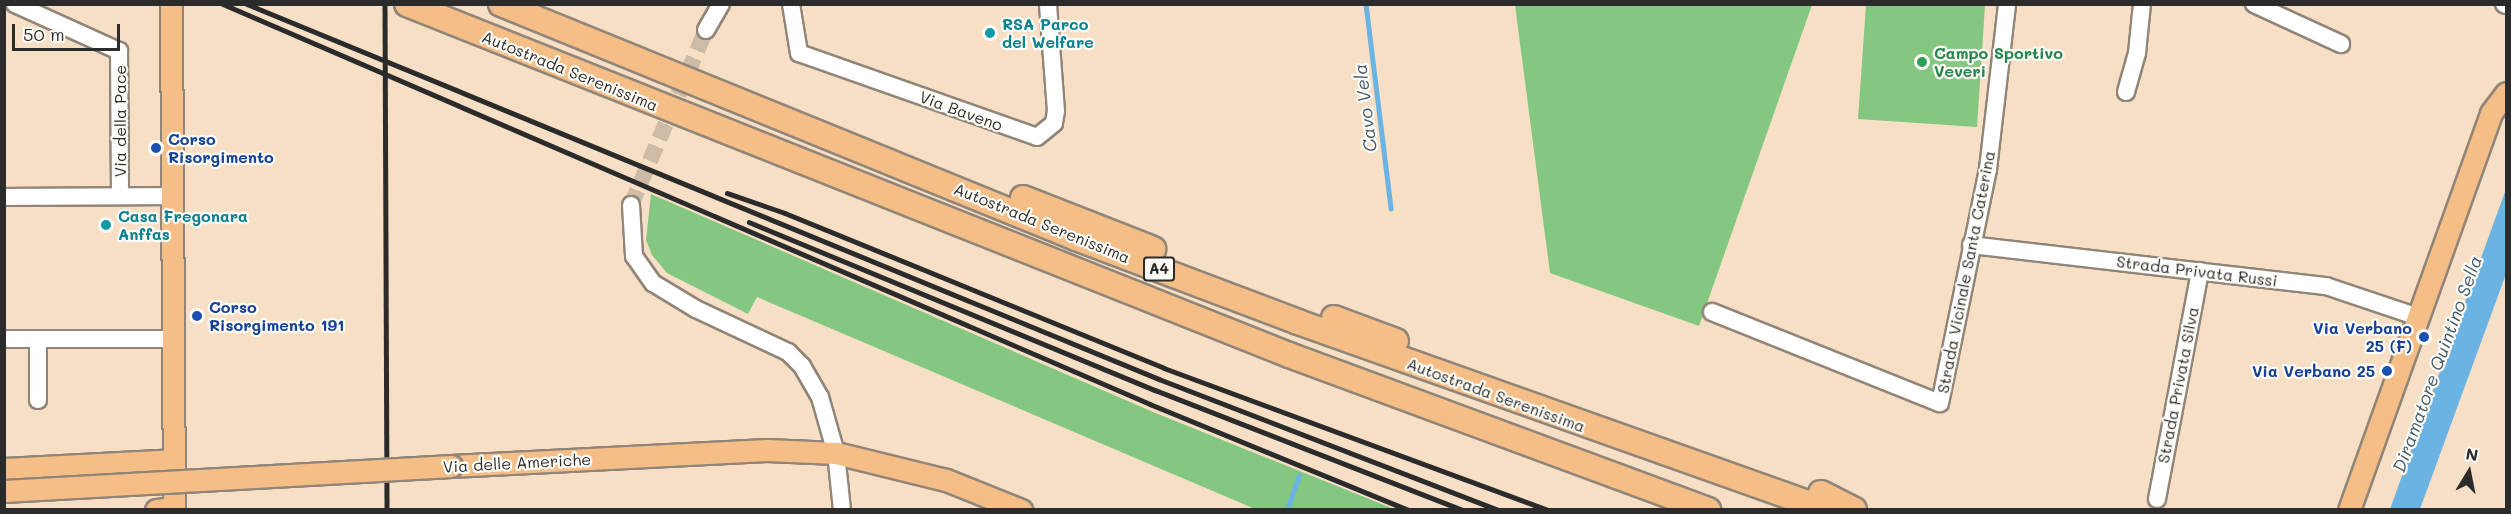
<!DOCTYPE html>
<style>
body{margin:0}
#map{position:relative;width:2511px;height:514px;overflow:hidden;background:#f6dfc5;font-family:Mali,sans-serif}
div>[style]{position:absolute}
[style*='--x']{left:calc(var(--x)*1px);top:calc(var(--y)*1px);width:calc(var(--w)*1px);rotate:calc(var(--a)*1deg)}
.green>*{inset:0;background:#84c780}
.water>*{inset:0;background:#6bb3e2}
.stream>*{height:4.5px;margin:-2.25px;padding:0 2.25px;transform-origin:2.25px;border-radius:2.25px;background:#6bb3e2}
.minor-tunnel>*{height:16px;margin-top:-8px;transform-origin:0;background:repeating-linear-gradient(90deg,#cdbba6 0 16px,transparent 0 24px)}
.roads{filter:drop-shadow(2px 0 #908578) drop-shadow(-2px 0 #908578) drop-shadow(0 2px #908578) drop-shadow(0 -2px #908578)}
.minor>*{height:16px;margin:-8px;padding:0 8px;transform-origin:8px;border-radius:8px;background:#fff}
.major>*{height:21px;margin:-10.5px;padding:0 10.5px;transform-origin:10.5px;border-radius:10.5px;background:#f6be87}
.highway>*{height:24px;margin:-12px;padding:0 12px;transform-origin:12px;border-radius:12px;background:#f6be87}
.rail>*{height:4.5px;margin:-2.25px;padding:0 2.25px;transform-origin:2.25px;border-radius:2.25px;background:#2b2b2b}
.bridges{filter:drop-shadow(2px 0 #908578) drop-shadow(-2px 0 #908578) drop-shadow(0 2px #908578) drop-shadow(0 -2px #908578)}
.major-bridge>*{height:21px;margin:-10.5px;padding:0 10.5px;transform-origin:10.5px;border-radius:10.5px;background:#f6be87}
.dots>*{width:16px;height:16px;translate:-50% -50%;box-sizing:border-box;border:3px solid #fdfcf7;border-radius:50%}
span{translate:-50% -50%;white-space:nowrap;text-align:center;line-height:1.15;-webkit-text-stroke:4.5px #fdfcf7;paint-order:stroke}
.shield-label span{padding:2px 4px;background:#fdfcf7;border:2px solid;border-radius:4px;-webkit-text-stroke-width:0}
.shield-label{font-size:15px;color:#2b2b2b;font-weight:700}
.culture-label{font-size:16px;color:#0d838f;font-weight:700}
.left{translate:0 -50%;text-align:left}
.leisure-label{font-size:16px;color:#27864d;font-weight:700}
.street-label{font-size:16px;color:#2b2b2b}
.transit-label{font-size:16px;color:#164399;font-weight:700}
.right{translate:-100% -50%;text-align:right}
.water-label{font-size:18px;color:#415b6b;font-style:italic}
.frame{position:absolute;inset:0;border:6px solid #2b2b2b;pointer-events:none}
.north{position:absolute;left:2439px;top:442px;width:60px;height:60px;-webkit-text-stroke:4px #fdfcf7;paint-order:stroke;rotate:10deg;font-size:16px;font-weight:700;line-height:24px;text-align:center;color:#2b2b2b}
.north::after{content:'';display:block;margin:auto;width:21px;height:27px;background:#2b2b2b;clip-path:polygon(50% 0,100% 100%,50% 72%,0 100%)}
.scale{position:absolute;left:12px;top:24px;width:108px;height:27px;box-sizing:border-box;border:3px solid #2b2b2b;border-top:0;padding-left:8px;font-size:18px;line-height:21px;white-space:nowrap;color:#2b2b2b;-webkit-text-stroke:4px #fdfcf7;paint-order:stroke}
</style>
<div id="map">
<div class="green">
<div style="clip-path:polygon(1515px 5px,1812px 5px,1699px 326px,1550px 273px)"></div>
<div style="clip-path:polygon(1866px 5px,1985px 5px,1977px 127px,1858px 119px)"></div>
<div style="clip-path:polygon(651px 194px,1153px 412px,1394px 509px,1255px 509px,757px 297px,748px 314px,667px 273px,652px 255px,646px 240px)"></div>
</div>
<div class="water">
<div style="clip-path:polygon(2506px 189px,2506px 274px,2420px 509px,2390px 509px)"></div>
</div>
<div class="stream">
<div style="--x:1366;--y:4;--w:206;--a:83"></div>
<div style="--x:1287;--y:510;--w:36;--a:-71"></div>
</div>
<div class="minor-tunnel">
<div style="--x:631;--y:205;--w:190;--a:-66.8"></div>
</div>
<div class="roads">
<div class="minor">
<div style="--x:15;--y:4;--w:114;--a:24.3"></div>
<div style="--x:119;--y:51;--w:145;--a:89.6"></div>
<div style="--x:791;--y:4;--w:50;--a:80.7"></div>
<div style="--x:799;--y:53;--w:252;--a:19.4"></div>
<div style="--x:1037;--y:137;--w:22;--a:-39"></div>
<div style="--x:1054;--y:123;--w:12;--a:-81"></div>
<div style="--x:1056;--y:111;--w:107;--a:-94.3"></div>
<div style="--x:2254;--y:4;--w:96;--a:24.7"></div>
<div style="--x:2504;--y:4;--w:2;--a:27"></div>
<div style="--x:706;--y:30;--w:30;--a:-60"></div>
<div style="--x:2126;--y:92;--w:41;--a:-74.2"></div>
<div style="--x:2137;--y:53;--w:49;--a:-84.2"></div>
<div style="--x:4;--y:197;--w:169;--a:-0.3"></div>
<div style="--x:631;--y:205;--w:51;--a:86.6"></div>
<div style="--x:634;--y:256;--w:33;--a:55"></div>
<div style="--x:653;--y:283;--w:50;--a:31.2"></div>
<div style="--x:696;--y:309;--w:102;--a:25.1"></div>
<div style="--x:788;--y:352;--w:20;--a:45"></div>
<div style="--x:802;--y:366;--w:36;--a:60"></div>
<div style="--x:820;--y:397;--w:58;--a:74.1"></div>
<div style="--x:836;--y:453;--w:57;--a:84"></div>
<div style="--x:1971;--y:245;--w:357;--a:6.6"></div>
<div style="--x:2326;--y:286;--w:97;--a:18.6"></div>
<div style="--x:1712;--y:312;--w:245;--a:21.8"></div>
<div style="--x:1940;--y:403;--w:239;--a:-78.4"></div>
<div style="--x:1988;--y:169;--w:166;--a:-83.4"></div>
<div style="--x:4;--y:339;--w:169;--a:0"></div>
<div style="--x:38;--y:400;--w:61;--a:-90"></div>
<div style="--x:2157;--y:499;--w:232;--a:-79.3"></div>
</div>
<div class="major">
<div style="--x:171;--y:4;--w:506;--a:89.66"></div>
<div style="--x:451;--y:466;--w:316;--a:-2.9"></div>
<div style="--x:767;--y:450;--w:69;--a:2.5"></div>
<div style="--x:836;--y:453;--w:113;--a:13.8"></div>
<div style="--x:946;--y:480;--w:81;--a:21.8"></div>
<div style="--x:4;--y:469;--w:169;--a:-3"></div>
<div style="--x:156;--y:510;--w:18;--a:-6"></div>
<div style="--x:2349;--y:510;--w:422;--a:-70.3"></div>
<div style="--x:2491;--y:113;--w:25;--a:-53"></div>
</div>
<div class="highway">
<div style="--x:407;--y:4;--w:949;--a:21.7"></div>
<div style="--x:1289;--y:355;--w:447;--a:20.3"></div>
<div style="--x:501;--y:4;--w:621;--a:22.14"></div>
<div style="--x:1076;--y:238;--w:237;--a:20.7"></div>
<div style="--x:1298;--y:322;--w:561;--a:19.56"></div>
<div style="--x:1023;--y:198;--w:140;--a:21.4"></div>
<div style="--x:1334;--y:318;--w:66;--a:20.4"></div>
<div style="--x:1821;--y:493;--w:37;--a:27"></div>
</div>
</div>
<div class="rail">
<div style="--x:223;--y:4;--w:1010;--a:23.34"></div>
<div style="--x:1150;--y:404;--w:280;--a:22.3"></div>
<div style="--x:247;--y:4;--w:986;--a:22.35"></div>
<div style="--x:1159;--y:379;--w:363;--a:21.1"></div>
<div style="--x:385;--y:4;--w:506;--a:89.77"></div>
<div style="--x:727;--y:193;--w:61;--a:19"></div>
<div style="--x:785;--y:213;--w:409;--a:22.2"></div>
<div style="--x:1164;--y:368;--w:408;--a:20.3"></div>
<div style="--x:749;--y:222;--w:439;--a:22.5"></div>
<div style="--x:1155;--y:390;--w:330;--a:21.3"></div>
</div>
<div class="bridges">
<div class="major-bridge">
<div style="--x:4;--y:491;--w:448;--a:-3.2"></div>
</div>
</div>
<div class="dots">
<div style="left:990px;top:33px;background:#0f9aa8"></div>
<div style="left:1922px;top:62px;background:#2e9e5b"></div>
<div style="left:156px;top:148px;background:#1a4fb4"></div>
<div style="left:106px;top:225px;background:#0f9aa8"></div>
<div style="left:197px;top:316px;background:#1a4fb4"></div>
<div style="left:2424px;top:337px;background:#1a4fb4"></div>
<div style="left:2387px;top:371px;background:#1a4fb4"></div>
</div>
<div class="shield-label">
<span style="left:1159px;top:269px">A4</span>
</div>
<div class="culture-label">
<span class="left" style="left:1002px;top:33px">RSA Parco<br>del Welfare</span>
<span class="left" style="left:118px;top:225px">Casa Fregonara<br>Anffas</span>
</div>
<div class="leisure-label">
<span class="left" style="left:1934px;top:62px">Campo Sportivo<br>Veveri</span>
</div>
<div class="street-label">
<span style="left:570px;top:71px;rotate:22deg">Autostrada Serenissima</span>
<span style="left:961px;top:111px;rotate:20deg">Via Baveno</span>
<span style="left:120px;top:121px;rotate:-90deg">Via della Pace</span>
<span style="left:1042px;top:223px;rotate:22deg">Autostrada Serenissima</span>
<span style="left:2197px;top:271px;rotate:7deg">Strada Privata Russi</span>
<span style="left:1966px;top:272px;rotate:-79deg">Strada Vicinale Santa Caterina</span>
<span style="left:2178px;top:385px;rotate:-79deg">Strada Privata Silva</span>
<span style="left:1496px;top:395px;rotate:20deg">Autostrada Serenissima</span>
<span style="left:517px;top:463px;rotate:-3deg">Via delle Americhe</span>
</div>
<div class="transit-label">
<span class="left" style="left:168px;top:148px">Corso<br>Risorgimento</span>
<span class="left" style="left:209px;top:316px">Corso<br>Risorgimento 191</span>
<span class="right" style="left:2412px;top:337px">Via Verbano<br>25 (F)</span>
<span class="right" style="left:2375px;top:371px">Via Verbano 25</span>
</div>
<div class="water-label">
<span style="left:1365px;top:108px;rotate:-97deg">Cavo Vela</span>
<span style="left:2437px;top:364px;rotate:-70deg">Diramatore Quintino Sella</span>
</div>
<div class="frame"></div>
<div class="north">N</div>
<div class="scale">50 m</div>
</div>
